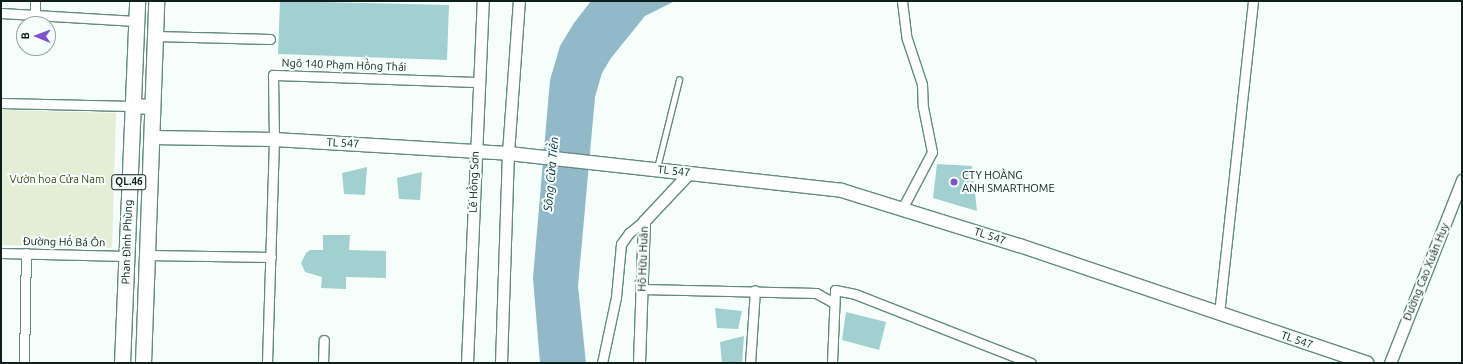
<!DOCTYPE html>
<meta charset="utf-8">
<style>
body{margin:0}
#map{position:relative;width:1463px;height:364px;overflow:hidden;background:#f5fefb;font-family:Ubuntu,sans-serif}
div>[style]{position:absolute}
[style*='--x']{left:calc(var(--x)*1px);top:calc(var(--y)*1px);width:calc(var(--w)*1px);rotate:calc(var(--a)*1deg)}
.green>*{inset:0;background:#e4edd6}
.water>*{inset:0;background:#91b9c8}
.building>*{inset:0;background:#a2d0d1}
.roads{filter:drop-shadow(1px 0 #638b7e) drop-shadow(-1px 0 #638b7e) drop-shadow(0 1px #638b7e) drop-shadow(0 -1px #638b7e)}
.service>*{height:4.5px;margin:-2.25px;padding:0 2.25px;transform-origin:2.25px;border-radius:2.25px;background:#fff}
.minor>*{height:9px;margin:-4.5px;padding:0 4.5px;transform-origin:4.5px;border-radius:4.5px;background:#fff}
.tertiary>*{height:11px;margin:-5.5px;padding:0 5.5px;transform-origin:5.5px;border-radius:5.5px;background:#fff}
.secondary>*{height:13px;margin:-6.5px;padding:0 6.5px;transform-origin:6.5px;border-radius:6.5px;background:#fff}
.primary>*{height:14px;margin:-7px;padding:0 7px;transform-origin:7px;border-radius:7px;background:#fff}
.trunk>*{height:15px;margin:-7.5px;padding:0 7.5px;transform-origin:7.5px;border-radius:7.5px;background:#fff}
.dots>*{width:11px;height:11px;translate:-50% -50%;box-sizing:border-box;border:2px solid #f5fefb;border-radius:50%}
span{translate:-50% -50%;white-space:nowrap;text-align:center;line-height:1.15;-webkit-text-stroke:4px #f5fefb;paint-order:stroke}
.shield-label span{padding:1px 3px;background:#f5fefb;border:1px solid;border-radius:3px;-webkit-text-stroke-width:0}
.shield-label{font-size:10px;color:#0e1e1a;font-weight:700}
.street-label{font-size:11px;color:#0e1e1a}
.poi-label{font-size:11px;color:#0e1e1a}
.left{translate:0 -50%;text-align:left}
.park-label{font-size:11px;color:#3b4b16}
.water-label{font-size:12px;color:#082f3b;font-style:italic}
.frame{position:absolute;inset:0;border:2px solid #0e1e1a;pointer-events:none}
.north{position:absolute;left:16px;top:16px;width:40px;height:40px;box-sizing:border-box;background:#f5fefb;border:1px solid #99a4a1;border-radius:50%;rotate:271deg;font-size:11px;font-weight:700;line-height:16px;text-align:center;color:#0e1e1a}
.north::after{content:'';display:block;margin:auto;width:14px;height:18px;background:#7e55ce;clip-path:polygon(50% 0,100% 100%,50% 72%,0 100%)}
</style>
<div id="map">
<div class="green">
<div style="clip-path:polygon(1px 110px,116px 113px,112px 248px,1px 245px)"></div>
</div>
<div class="water">
<div style="clip-path:polygon(591px 1px,675px 1px,645px 16px,611px 58px,602px 73px,595px 97px,578px 286px,586px 363px,540px 363px,533px 278px,550px 80px,560px 46px,574px 23px)"></div>
</div>
<div class="building">
<div style="clip-path:polygon(280px 1px,449px 5px,447px 60px,278px 54px)"></div>
<div style="clip-path:polygon(937px 164px,972px 166px,977px 211px,933px 198px)"></div>
<div style="clip-path:polygon(367px 167px,365px 195px,344px 194px,342px 173px)"></div>
<div style="clip-path:polygon(422px 172px,420px 200px,399px 199px,397px 178px)"></div>
<div style="clip-path:polygon(323px 235px,350px 235px,349px 250px,386px 251px,386px 278px,346px 277px,346px 289px,321px 288px,322px 277px,305px 272px,301px 263px,306px 253px,310px 250px,323px 250px)"></div>
<div style="clip-path:polygon(715px 308px,742px 311px,738px 329px,717px 328px)"></div>
<div style="clip-path:polygon(846px 312px,886px 322px,879px 350px,842px 340px)"></div>
<div style="clip-path:polygon(744px 336px,742px 363px,722px 363px,720px 342px)"></div>
</div>
<div class="roads">
<div class="service">
<div style="--x:657;--y:168;--w:91;--a:-76"></div>
</div>
<div class="minor">
<div style="--x:902;--y:1;--w:38;--a:83"></div>
<div style="--x:907;--y:39;--w:47;--a:71.6"></div>
<div style="--x:922;--y:84;--w:23;--a:88"></div>
<div style="--x:923;--y:107;--w:46;--a:78.7"></div>
<div style="--x:932;--y:152;--w:62;--a:117.8"></div>
<div style="--x:1;--y:13;--w:135;--a:3.4"></div>
<div style="--x:35;--y:15;--w:14;--a:-90"></div>
<div style="--x:155;--y:36;--w:115;--a:1.5"></div>
<div style="--x:1;--y:103;--w:131;--a:1.3"></div>
<div style="--x:1;--y:253;--w:125;--a:1.4"></div>
<div style="--x:147;--y:255;--w:124;--a:0.9"></div>
<div style="--x:642;--y:289;--w:174;--a:1.3"></div>
<div style="--x:816;--y:293;--w:21;--a:29"></div>
<div style="--x:1219;--y:314;--w:315;--a:-83.8"></div>
<div style="--x:24;--y:363;--w:110;--a:-89"></div>
<div style="--x:267;--y:363;--w:224;--a:-88.2"></div>
<div style="--x:274;--y:139;--w:64;--a:-90.9"></div>
<div style="--x:273;--y:75;--w:205;--a:2"></div>
<div style="--x:323;--y:363;--w:23;--a:-88"></div>
<div style="--x:602;--y:363;--w:67;--a:-78"></div>
<div style="--x:616;--y:297;--w:53;--a:-84.6"></div>
<div style="--x:621;--y:244;--w:14;--a:-54"></div>
<div style="--x:629;--y:233;--w:19;--a:-39"></div>
<div style="--x:750;--y:363;--w:73;--a:-86.1"></div>
<div style="--x:832;--y:363;--w:73;--a:-87.6"></div>
<div style="--x:835;--y:290;--w:20;--a:11"></div>
<div style="--x:855;--y:294;--w:189;--a:21.4"></div>
</div>
<div class="tertiary">
<div style="--x:467;--y:363;--w:362;--a:-87.5"></div>
<div style="--x:501;--y:363;--w:210;--a:-88.1"></div>
<div style="--x:508;--y:153;--w:152;--a:-85.9"></div>
<div style="--x:639;--y:363;--w:142;--a:-88"></div>
<div style="--x:644;--y:221;--w:66;--a:-46.8"></div>
<div style="--x:1390;--y:363;--w:197;--a:-68.5"></div>
</div>
<div class="secondary">
<div style="--x:151;--y:137;--w:123;--a:0.9"></div>
<div style="--x:274;--y:139;--w:234;--a:3.4"></div>
<div style="--x:508;--y:153;--w:335;--a:6.3"></div>
<div style="--x:841;--y:190;--w:186;--a:17.2"></div>
<div style="--x:1019;--y:245;--w:367;--a:18.7"></div>
</div>
<div class="primary">
<div style="--x:132;--y:106;--w:20;--a:3"></div>
</div>
<div class="trunk">
<div style="--x:122;--y:363;--w:362;--a:-87.6"></div>
<div style="--x:143;--y:363;--w:362;--a:-87.9"></div>
</div>
</div>
<div class="dots">
<div style="left:954px;top:182px;background:#7e55ce"></div>
</div>
<div class="shield-label">
<span style="left:129px;top:182px">QL.46</span>
</div>
<div class="street-label">
<span style="left:344px;top:65px;rotate:2deg">Ngõ 140 Phạm Hồng Thái</span>
<span style="left:343px;top:143px;rotate:3deg">TL 547</span>
<span style="left:674px;top:171px;rotate:6deg">TL 547</span>
<span style="left:474px;top:182px;rotate:-88deg">Lê Hồng Sơn</span>
<span style="left:990px;top:236px;rotate:18deg">TL 547</span>
<span style="left:64px;top:242px;rotate:1deg">Đường Hố Bá Ôn</span>
<span style="left:127px;top:242px;rotate:-88deg">Phan Đình Phùng</span>
<span style="left:643px;top:259px;rotate:-88deg">Hồ Hữu Huân</span>
<span style="left:1426px;top:272px;rotate:-68deg">Đường Cao Xuân Huy</span>
<span style="left:1297px;top:340px;rotate:19deg">TL 547</span>
</div>
<div class="poi-label">
<span class="left" style="left:962px;top:182px">CTY HOÀNG<br>ANH SMARTHOME</span>
</div>
<div class="park-label">
<span style="left:57px;top:179px">Vườn hoa Cửa Nam</span>
</div>
<div class="water-label">
<span style="left:551px;top:174px;rotate:-85deg">Sông Cửa Tiền</span>
</div>
<div class="frame"></div>
<div class="north">B</div>
</div>
